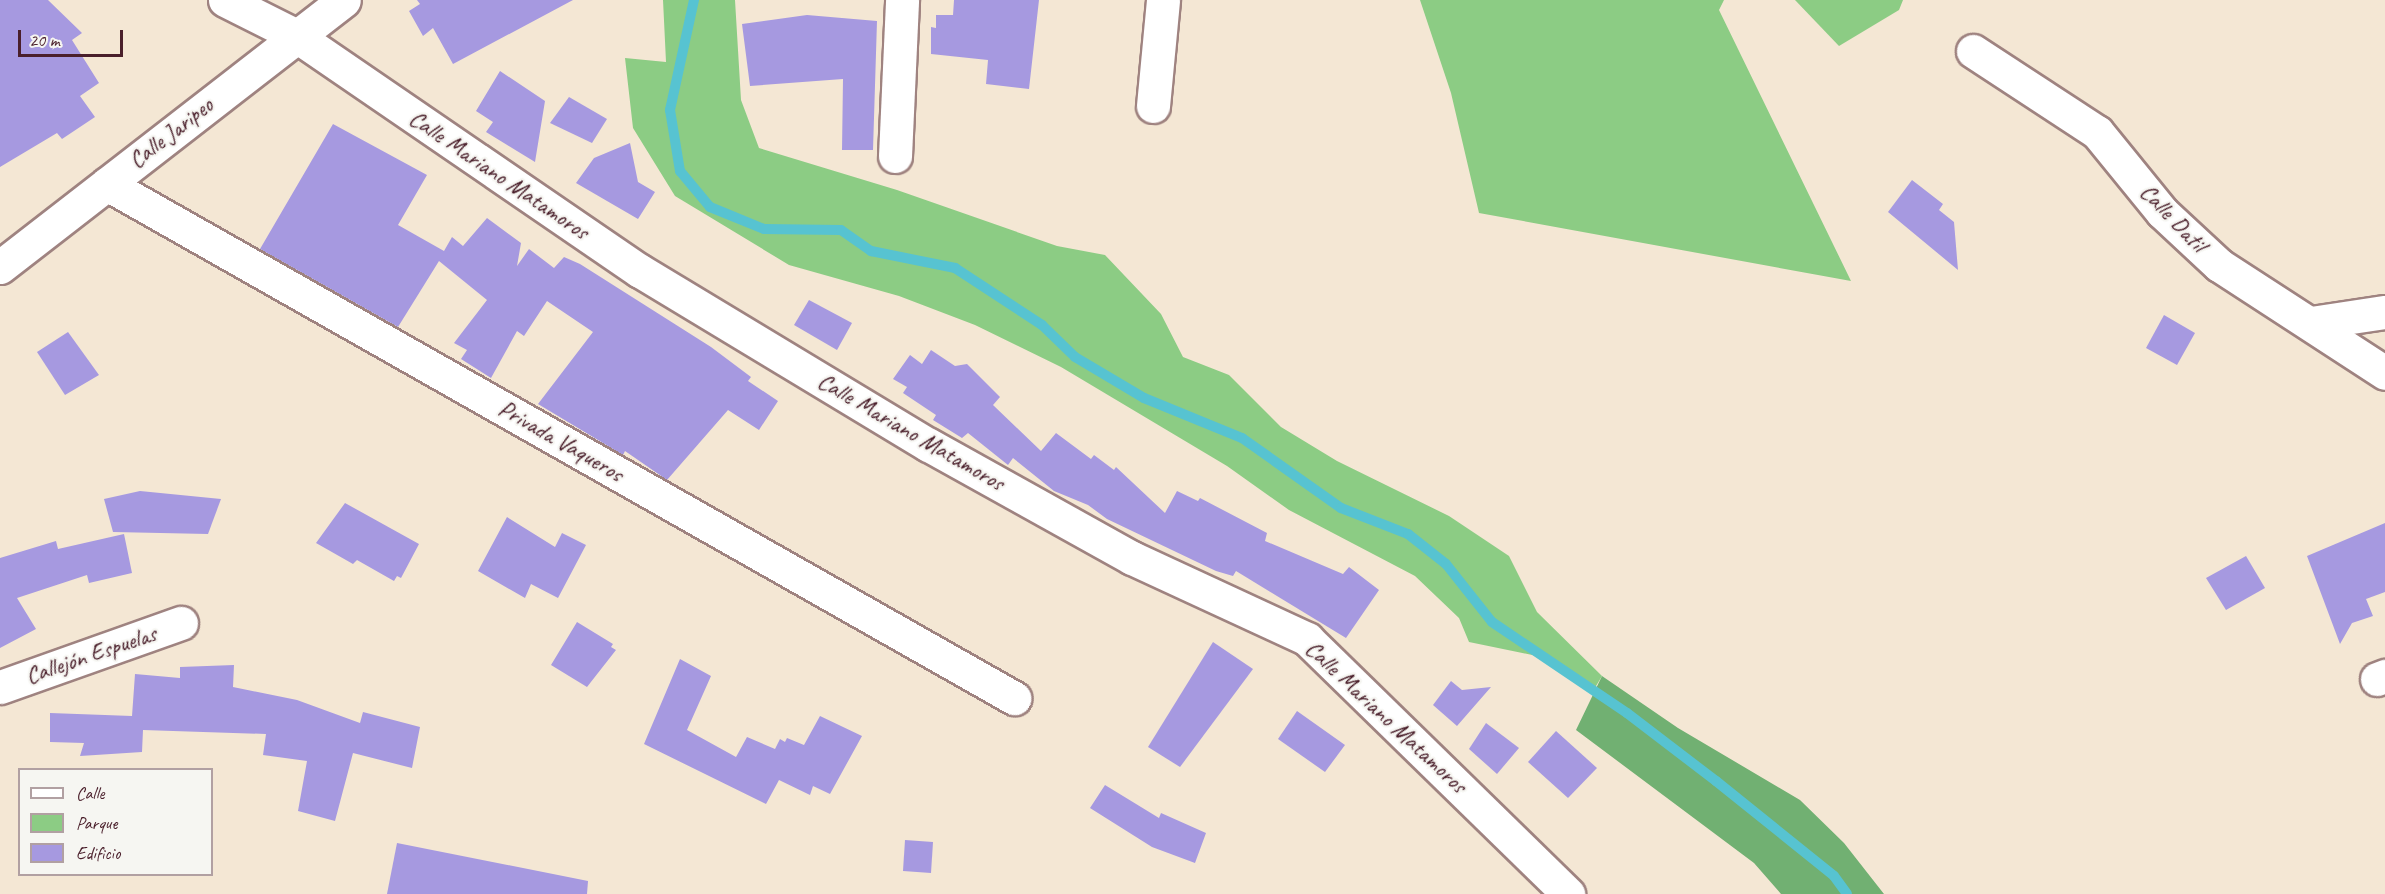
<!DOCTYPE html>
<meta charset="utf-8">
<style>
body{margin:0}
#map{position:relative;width:2385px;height:894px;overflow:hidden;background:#f4e7d4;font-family:Caveat,sans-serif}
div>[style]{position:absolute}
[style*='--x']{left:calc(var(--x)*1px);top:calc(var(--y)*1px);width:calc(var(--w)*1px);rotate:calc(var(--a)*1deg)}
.green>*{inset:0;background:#8ccc84}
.forest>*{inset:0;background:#71b072}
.stream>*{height:10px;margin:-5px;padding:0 5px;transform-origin:5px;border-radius:5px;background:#57c3d1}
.building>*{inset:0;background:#a699e0}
.roads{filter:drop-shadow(2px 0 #9f8380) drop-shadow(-2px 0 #9f8380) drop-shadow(0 2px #9f8380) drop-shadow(0 -2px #9f8380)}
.minor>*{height:33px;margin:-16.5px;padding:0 16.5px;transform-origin:16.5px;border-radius:16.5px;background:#fff}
.tertiary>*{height:33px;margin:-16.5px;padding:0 16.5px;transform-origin:16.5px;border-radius:16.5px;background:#fff}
span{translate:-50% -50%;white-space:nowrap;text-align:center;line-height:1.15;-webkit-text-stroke:4.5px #f6f6f2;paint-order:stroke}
.street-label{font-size:24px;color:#4a1f2b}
.legend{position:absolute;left:18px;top:768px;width:195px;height:108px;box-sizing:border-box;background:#f6f6f2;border:2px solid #b1a0a2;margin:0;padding:8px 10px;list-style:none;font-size:18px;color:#4a1f2b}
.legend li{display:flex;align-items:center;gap:12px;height:30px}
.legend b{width:30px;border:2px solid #b1a0a2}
.scale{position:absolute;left:18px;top:30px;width:105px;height:27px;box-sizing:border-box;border:3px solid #4a1f2b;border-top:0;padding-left:8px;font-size:18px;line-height:21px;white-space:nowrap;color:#4a1f2b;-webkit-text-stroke:4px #f6f6f2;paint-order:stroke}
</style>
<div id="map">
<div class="green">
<div style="clip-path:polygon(663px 0,735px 0,741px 100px,759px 148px,897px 190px,1057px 246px,1105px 255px,1161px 314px,1183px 357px,1229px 375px,1281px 427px,1337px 461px,1449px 516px,1509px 556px,1537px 612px,1602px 676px,1593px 691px,1537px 656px,1469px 642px,1459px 618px,1415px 576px,1289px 510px,1227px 466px,1061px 367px,975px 325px,899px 296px,789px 265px,675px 196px,633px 128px,625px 58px,666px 62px)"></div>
<div style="clip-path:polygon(1420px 0,1724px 0,1719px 10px,1851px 281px,1479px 213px,1451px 93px)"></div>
<div style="clip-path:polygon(1795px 0,1903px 0,1899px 10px,1839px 46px)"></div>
</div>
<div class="forest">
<div style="clip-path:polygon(1602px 676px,1678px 728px,1800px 800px,1844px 843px,1884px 894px,1781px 894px,1754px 863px,1576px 730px)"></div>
</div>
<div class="stream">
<div style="--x:694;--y:0;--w:113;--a:102.3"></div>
<div style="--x:670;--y:110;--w:62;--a:80.7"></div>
<div style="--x:680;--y:171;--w:47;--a:50.2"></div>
<div style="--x:710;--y:207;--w:58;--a:22.2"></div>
<div style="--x:764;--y:229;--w:77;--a:0.7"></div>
<div style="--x:841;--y:230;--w:37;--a:35"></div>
<div style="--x:871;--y:251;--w:86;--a:11.4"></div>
<div style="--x:955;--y:268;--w:104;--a:33.2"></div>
<div style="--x:1042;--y:325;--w:46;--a:44.1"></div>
<div style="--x:1075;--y:357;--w:80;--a:30.7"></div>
<div style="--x:1144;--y:398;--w:106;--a:22.2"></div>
<div style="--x:1242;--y:438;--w:121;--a:35.3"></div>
<div style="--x:1341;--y:508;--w:72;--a:21.2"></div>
<div style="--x:1408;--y:534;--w:48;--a:38.3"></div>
<div style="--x:1446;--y:564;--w:74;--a:51.6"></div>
<div style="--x:1492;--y:622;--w:163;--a:34"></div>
<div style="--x:1627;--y:713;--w:112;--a:37.4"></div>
<div style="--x:1716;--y:781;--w:151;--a:38.8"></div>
<div style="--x:1834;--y:876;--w:22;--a:54"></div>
</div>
<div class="building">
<div style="clip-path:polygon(0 0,48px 0,82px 33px,72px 40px,99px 83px,80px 96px,95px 117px,62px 139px,57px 133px,0 167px)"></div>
<div style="clip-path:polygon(417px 0,573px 0,453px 64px,433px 28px,423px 36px,409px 11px,420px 4px)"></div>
<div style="clip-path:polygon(954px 0,1039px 0,1029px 89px,986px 84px,988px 60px,931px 54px,931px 27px,936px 28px,936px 15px,953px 15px)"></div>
<div style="clip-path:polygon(807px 15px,877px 21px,873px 150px,842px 150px,843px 79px,750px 86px,742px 24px)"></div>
<div style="clip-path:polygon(500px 71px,545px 101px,535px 162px,486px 132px,493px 122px,476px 111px)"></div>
<div style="clip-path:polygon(569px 97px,607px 119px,592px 143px,550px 123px)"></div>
<div style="clip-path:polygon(333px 124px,427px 175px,398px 225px,444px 251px,452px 237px,463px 246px,487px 218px,521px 243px,517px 266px,529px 249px,554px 268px,564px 257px,580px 264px,711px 347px,751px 377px,748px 381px,778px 401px,759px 430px,728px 410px,667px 480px,625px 451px,623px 455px,538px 404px,593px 332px,547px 301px,524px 336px,517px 331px,491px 378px,461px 359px,467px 350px,454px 343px,487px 300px,439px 261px,398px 327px,260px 249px)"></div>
<div style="clip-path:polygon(630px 143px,638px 182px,655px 192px,638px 219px,576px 183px,594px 158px)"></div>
<div style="clip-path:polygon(1912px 180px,1943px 204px,1939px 210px,1954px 222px,1958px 270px,1888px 212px)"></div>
<div style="clip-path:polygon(809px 300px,852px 323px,837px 350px,794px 325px)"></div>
<div style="clip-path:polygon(2164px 315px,2195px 333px,2177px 365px,2146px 348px)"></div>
<div style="clip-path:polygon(68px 332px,99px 375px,65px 395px,37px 352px)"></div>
<div style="clip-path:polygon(931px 350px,955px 366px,967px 364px,1000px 397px,993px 405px,1041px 451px,1056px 433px,1091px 459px,1094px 455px,1114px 470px,1116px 467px,1165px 513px,1177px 491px,1198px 501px,1200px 498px,1267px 533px,1265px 541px,1343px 574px,1349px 567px,1379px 590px,1346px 638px,1236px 571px,1233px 576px,1216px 571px,1107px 519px,1088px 505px,1054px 491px,1013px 458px,1008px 465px,968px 433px,962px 438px,933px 420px,936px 415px,903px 393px,907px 387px,893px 379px,910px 355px,922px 364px)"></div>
<div style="clip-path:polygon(140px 491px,221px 499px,208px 534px,113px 532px,104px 499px)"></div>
<div style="clip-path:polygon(345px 503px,419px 544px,401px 578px,397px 576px,394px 581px,357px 560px,353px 564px,316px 543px)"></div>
<div style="clip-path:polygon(507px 517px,555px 547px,562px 533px,586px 545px,558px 598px,531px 584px,525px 598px,478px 571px)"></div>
<div style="clip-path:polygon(2385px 523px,2385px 592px,2366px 599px,2373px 616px,2352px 623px,2340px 644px,2307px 556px)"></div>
<div style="clip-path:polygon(124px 534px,132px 573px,89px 583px,87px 575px,17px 598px,36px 629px,0 648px,0 558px,56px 541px,58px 549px)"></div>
<div style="clip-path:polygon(2246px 556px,2265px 588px,2226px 610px,2206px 578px)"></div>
<div style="clip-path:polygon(577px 622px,613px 644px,611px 647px,616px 650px,587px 687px,551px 665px)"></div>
<div style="clip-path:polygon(1213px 642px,1253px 669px,1180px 767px,1148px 747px)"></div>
<div style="clip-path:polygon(680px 659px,711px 676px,687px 730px,736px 757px,747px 737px,775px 749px,780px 739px,785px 742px,787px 738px,804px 745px,820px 716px,862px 736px,830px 794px,813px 786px,810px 795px,779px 780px,766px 804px,644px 744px)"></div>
<div style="clip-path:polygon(234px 665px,233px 687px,297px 700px,360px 723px,363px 712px,420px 727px,412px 768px,353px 753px,335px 821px,298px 811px,307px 761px,263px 755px,266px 734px,143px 730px,142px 752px,80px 756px,84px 743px,50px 742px,50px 713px,132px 716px,135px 674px,180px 678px,180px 667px)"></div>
<div style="clip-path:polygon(1451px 681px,1462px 690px,1491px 687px,1457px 726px,1433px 705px)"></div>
<div style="clip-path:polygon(1297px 711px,1345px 745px,1325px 772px,1278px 739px)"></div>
<div style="clip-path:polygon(1486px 723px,1519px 748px,1497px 774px,1469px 749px)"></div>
<div style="clip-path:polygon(1556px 731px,1597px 768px,1568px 798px,1528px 762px)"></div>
<div style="clip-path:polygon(1105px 785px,1159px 818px,1161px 813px,1206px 833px,1195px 863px,1152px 847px,1090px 808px)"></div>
<div style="clip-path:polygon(905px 840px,933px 842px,931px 873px,903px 871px)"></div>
<div style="clip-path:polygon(397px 843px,588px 881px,587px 894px,387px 894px)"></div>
</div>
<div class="roads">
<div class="minor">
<div style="--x:1973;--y:51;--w:148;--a:33.2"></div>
<div style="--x:2097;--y:132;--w:103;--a:50.9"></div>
<div style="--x:2162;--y:212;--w:78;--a:42.9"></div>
<div style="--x:2219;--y:265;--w:198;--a:33"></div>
<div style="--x:1153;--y:106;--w:106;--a:-84.6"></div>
<div style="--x:895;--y:156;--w:156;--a:-87.4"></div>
<div style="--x:107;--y:184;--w:1043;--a:29.54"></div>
<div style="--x:0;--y:267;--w:435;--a:-37.8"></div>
<div style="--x:2311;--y:323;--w:75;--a:-8.5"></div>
<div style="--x:2377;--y:679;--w:9;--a:-21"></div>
<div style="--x:0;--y:687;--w:192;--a:-19.5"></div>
</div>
<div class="tertiary">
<div style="--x:225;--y:0;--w:78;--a:26.6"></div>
<div style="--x:295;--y:35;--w:418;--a:34.4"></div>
<div style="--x:640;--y:271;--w:337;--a:31.1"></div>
<div style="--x:929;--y:445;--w:232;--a:29.1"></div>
<div style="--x:1132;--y:558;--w:193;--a:24.8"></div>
<div style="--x:1307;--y:639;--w:365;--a:44.3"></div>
</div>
</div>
<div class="street-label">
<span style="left:171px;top:133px;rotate:-38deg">Calle Jaripeo</span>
<span style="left:499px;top:175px;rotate:34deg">Calle Mariano Matamoros</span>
<span style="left:2173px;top:218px;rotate:46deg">Calle Datil</span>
<span style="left:911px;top:432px;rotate:30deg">Calle Mariano Matamoros</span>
<span style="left:561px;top:441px;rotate:30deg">Privada Vaqueros</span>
<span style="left:91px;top:655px;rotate:-19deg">Callejón Espuelas</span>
<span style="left:1386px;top:717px;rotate:43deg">Calle Mariano Matamoros</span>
</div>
<ul class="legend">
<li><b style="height:8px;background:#fff"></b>Calle</li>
<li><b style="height:16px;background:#8ccc84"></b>Parque</li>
<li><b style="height:16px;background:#a699e0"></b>Edificio</li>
</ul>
<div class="scale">20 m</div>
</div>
